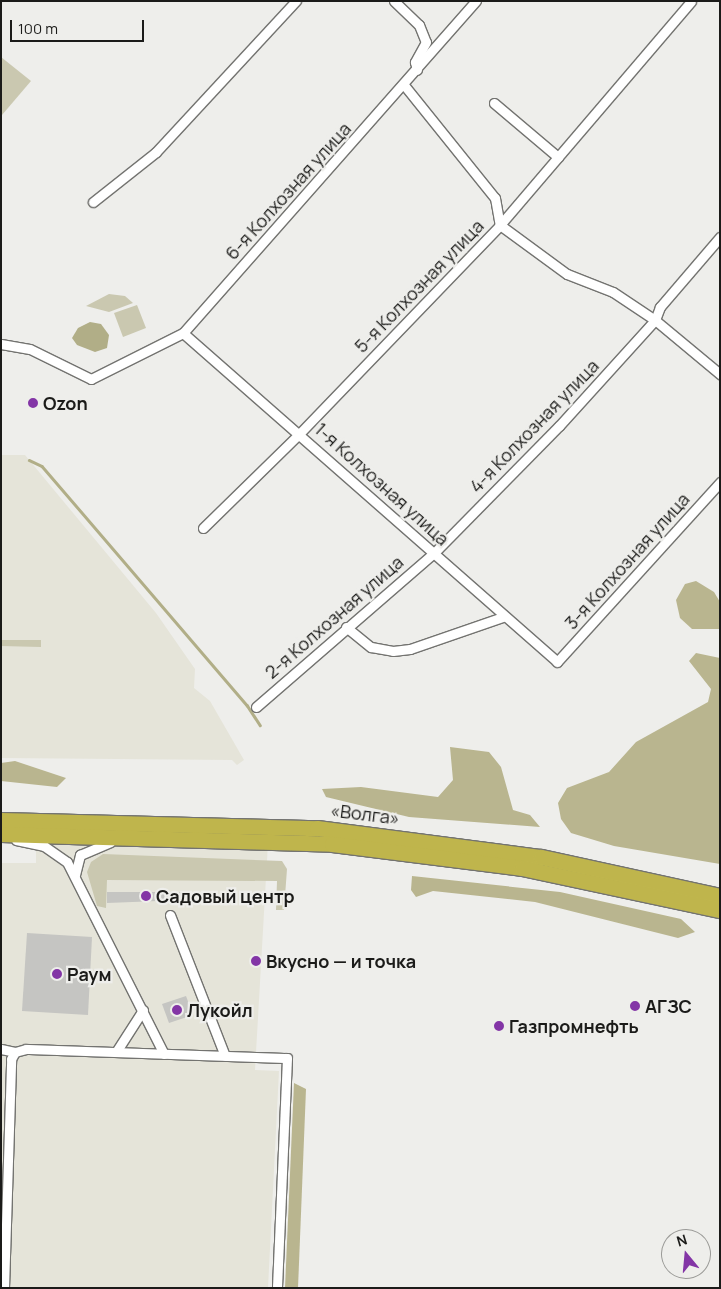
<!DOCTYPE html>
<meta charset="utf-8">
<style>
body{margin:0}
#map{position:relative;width:721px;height:1289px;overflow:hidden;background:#eeeeeb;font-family:Manrope,sans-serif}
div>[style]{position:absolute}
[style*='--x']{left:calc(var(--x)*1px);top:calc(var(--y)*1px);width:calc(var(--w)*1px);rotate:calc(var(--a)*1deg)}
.built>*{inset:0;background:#e5e4d9}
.green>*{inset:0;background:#cac8b0}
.forest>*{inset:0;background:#b9b58f}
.water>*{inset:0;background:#b1ae87}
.stream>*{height:2.5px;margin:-1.25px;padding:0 1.25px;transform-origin:1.25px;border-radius:1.25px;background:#b1ae87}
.building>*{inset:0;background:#c5c5c2}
.roads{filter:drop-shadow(1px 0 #737370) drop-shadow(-1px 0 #737370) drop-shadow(0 1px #737370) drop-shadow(0 -1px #737370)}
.street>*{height:9px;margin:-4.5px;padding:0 4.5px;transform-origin:4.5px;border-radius:4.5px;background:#fff}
.highway>*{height:15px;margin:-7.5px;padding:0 7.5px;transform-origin:7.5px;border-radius:7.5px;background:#bfb54c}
.dots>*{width:14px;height:14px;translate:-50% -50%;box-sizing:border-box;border:2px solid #eeeeeb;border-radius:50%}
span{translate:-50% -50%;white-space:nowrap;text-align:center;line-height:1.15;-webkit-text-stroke:4.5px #eeeeeb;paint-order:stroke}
.street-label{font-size:18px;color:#1b1b19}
.poi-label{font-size:18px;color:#1b1b19;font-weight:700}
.left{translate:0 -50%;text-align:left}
.frame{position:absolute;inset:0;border:2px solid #1b1b19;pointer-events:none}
.north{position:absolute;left:661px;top:1229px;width:50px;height:50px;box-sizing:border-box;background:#eeeeeb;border:1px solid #9a9a97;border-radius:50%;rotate:343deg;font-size:14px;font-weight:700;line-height:20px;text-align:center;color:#1b1b19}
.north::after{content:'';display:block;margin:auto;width:18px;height:22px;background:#8335a6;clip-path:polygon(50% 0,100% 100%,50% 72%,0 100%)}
.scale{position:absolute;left:10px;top:20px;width:134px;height:22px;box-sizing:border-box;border:2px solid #1b1b19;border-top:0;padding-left:6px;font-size:15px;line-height:18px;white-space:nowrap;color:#1b1b19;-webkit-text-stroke:4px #eeeeeb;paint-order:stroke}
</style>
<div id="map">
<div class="built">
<div style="clip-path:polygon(1px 455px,25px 455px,156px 613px,195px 669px,194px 688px,210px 701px,244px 760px,237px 765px,232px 760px,1px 758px)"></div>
<div style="clip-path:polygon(36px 838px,268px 843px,255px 1070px,279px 1071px,268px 1288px,1px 1288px,1px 863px,36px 863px)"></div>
</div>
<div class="green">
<div style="clip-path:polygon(1px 57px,31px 81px,2px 115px,1px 114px)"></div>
<div style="clip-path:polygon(109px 294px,125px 296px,133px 303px,109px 312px,86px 306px)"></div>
<div style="clip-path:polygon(137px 305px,146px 328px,123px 337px,114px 313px)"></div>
<div style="clip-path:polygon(1px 640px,41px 640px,41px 647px,1px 646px)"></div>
<div style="clip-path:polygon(103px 854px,282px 861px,287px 869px,284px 910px,276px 910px,277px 881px,107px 880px,106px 908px,97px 906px,87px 872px,91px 862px)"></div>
</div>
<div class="forest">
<div style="clip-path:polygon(696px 581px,714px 592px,720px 602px,720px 629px,692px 629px,680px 618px,676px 600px,685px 584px)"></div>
<div style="clip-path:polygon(696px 653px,720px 658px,720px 864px,614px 846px,571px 833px,561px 819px,558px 803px,567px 788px,609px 772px,636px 742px,708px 702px,711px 689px,689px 661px)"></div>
<div style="clip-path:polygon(450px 747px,489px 752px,501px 767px,513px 810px,530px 815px,540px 827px,409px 817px,326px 797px,322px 789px,361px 787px,438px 797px,453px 780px)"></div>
<div style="clip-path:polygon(15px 761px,66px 778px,57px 787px,1px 781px,1px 763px)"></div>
<div style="clip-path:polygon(412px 876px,560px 892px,681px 919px,695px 932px,678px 938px,535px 902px,433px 891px,416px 897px,411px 890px)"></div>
<div style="clip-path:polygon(294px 1083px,306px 1089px,298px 1288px,285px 1288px)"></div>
</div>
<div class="water">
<div style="clip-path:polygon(90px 322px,101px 324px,109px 335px,107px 348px,95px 352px,77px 345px,72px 338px,78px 328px)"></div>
</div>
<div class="stream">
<div style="--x:29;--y:460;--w:14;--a:25"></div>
<div style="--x:42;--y:466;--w:315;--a:49.4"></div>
<div style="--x:247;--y:705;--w:24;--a:57"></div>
</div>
<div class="building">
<div style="clip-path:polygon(107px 892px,184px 892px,184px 900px,107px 903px)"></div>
<div style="clip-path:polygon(27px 933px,92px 937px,88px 1015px,22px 1011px)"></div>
<div style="clip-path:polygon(186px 996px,193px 1015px,169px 1023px,162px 1004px)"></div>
</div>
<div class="roads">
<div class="street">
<div style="--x:394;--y:1;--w:35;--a:44"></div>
<div style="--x:419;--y:25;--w:18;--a:68"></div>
<div style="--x:426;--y:42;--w:23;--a:119"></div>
<div style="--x:415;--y:62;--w:8;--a:76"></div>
<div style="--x:404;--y:85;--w:145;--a:51.2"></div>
<div style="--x:495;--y:198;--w:27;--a:80"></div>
<div style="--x:500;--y:225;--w:83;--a:36.2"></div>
<div style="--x:567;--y:274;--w:49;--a:21.4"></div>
<div style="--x:613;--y:292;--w:50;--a:33.7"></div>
<div style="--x:655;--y:320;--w:85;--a:39.7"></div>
<div style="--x:494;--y:103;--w:84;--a:40.2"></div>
<div style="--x:93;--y:202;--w:80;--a:-38.4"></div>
<div style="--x:156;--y:152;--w:206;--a:-47.2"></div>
<div style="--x:183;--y:333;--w:498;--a:41.3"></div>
<div style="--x:557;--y:662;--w:243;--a:-47.8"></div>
<div style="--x:1;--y:344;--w:29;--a:10"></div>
<div style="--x:30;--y:349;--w:68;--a:26.2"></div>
<div style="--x:91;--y:379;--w:103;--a:-26.6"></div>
<div style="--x:183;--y:333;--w:443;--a:-48.6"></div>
<div style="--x:203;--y:528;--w:136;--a:-44.4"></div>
<div style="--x:300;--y:433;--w:289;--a:-46.1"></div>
<div style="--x:500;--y:225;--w:294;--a:-49.5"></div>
<div style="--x:346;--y:627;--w:32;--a:39"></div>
<div style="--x:371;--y:647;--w:22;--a:10"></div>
<div style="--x:393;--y:651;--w:17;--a:-7"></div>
<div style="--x:410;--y:649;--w:98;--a:-19"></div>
<div style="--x:256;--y:707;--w:235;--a:-40.9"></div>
<div style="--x:434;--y:553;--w:178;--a:-45.5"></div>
<div style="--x:559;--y:426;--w:143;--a:-47.8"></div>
<div style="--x:655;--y:320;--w:14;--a:-69"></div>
<div style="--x:660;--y:307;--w:92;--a:-49.4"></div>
<div style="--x:16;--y:840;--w:29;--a:12"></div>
<div style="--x:44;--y:846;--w:28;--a:35"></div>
<div style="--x:67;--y:862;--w:215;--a:63.2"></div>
<div style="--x:75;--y:875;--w:21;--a:-76"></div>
<div style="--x:80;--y:855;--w:33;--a:-23"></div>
<div style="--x:170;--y:915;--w:151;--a:68.7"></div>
<div style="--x:1;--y:1049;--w:14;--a:12"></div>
<div style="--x:116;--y:1052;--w:50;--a:-57.3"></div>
<div style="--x:4;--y:1288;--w:229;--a:-88.2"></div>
<div style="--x:11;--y:1059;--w:8;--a:-60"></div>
<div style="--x:15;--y:1052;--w:11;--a:-15"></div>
<div style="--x:26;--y:1049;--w:261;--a:2"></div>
<div style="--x:287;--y:1058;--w:230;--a:92.5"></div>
</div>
<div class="highway">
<div style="--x:1;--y:820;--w:316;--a:1.5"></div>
<div style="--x:317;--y:828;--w:226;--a:7.4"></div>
<div style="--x:541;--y:857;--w:183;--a:12.3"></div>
<div style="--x:1;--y:834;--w:331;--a:1.7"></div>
<div style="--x:332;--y:844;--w:192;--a:7.2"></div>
<div style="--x:522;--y:868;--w:202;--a:12"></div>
</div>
</div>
<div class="dots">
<div style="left:33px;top:403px;background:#8335a6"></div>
<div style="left:146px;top:896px;background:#8335a6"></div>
<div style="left:256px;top:961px;background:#8335a6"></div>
<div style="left:57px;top:974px;background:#8335a6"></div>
<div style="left:635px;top:1006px;background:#8335a6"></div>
<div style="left:177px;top:1010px;background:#8335a6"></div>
<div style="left:499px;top:1026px;background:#8335a6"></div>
</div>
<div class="street-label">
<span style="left:288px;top:191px;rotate:-48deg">6-я Колхозная улица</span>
<span style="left:419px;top:286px;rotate:-46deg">5-я Колхозная улица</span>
<span style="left:534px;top:426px;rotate:-46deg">4-я Колхозная улица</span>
<span style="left:382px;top:484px;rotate:42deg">1-я Колхозная улица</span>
<span style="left:627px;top:561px;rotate:-48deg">3-я Колхозная улица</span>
<span style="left:334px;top:617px;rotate:-41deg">2-я Колхозная улица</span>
<span style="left:365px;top:814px;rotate:7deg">«Волга»</span>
</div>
<div class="poi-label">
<span class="left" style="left:43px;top:403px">Ozon</span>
<span class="left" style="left:156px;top:896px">Садовый центр</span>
<span class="left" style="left:266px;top:961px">Вкусно — и точка</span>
<span class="left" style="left:67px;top:974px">Раум</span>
<span class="left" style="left:645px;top:1006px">АГЗС</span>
<span class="left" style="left:187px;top:1010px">Лукойл</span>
<span class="left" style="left:509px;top:1026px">Газпромнефть</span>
</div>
<div class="frame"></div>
<div class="north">N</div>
<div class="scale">100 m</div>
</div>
